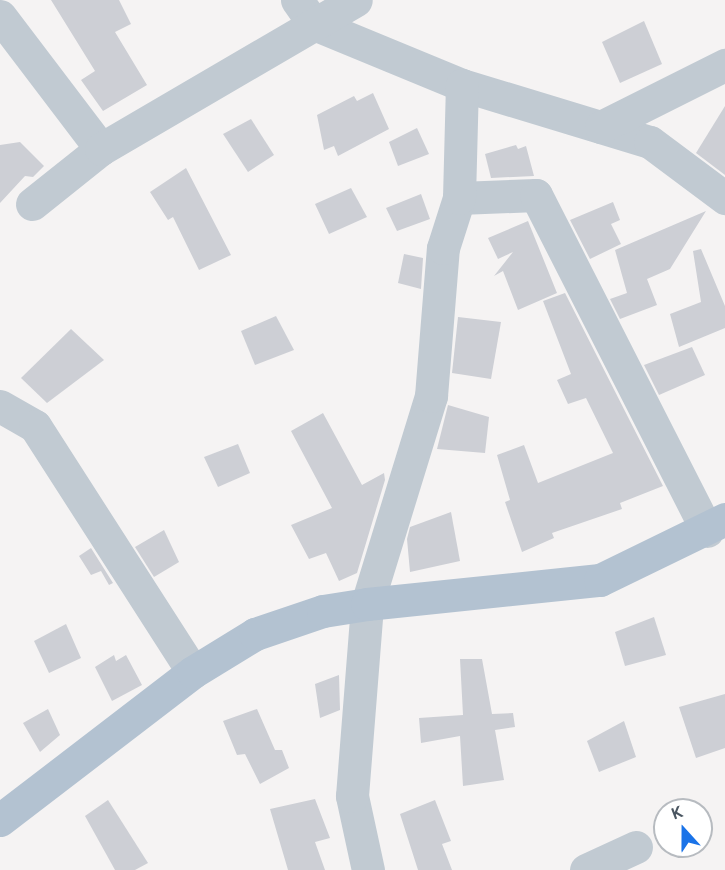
<!DOCTYPE html>
<style>
body{margin:0}
#map{position:relative;width:725px;height:870px;overflow:hidden;background:#f5f3f3;font-family:Figtree,sans-serif}
div>[style]{position:absolute}
[style*='--x']{left:calc(var(--x)*1px);top:calc(var(--y)*1px);width:calc(var(--w)*1px);rotate:calc(var(--a)*1deg)}
.building>*{inset:0;background:#cdcfd5}
.minor>*{height:33px;margin:-16.5px;padding:0 16.5px;transform-origin:16.5px;border-radius:16.5px;background:#c1cad2}
.major>*{height:33px;margin:-16.5px;padding:0 16.5px;transform-origin:16.5px;border-radius:16.5px;background:#b3c2d1}
span{translate:-50% -50%;white-space:nowrap;text-align:center;line-height:1.15;-webkit-text-stroke:4.5px #fff;paint-order:stroke}
.north{position:absolute;left:653px;top:798px;width:60px;height:60px;box-sizing:border-box;background:#fff;border:2px solid #b7bbc0;border-radius:50%;rotate:339deg;font-size:16px;font-weight:700;line-height:24px;text-align:center;color:#4a5661}
.north::after{content:'';display:block;margin:auto;width:21px;height:27px;background:#1a73e8;clip-path:polygon(50% 0,100% 100%,50% 72%,0 100%)}
</style>
<div id="map">
<div class="building">
<div style="clip-path:polygon(51px 0,119px 0,131px 24px,115px 32px,147px 85px,103px 111px,81px 80px,95px 71px)"></div>
<div style="clip-path:polygon(644px 21px,662px 64px,620px 83px,602px 42px)"></div>
<div style="clip-path:polygon(373px 93px,389px 129px,338px 156px,334px 146px,324px 150px,317px 115px,354px 96px,357px 101px)"></div>
<div style="clip-path:polygon(725px 106px,725px 175px,696px 153px)"></div>
<div style="clip-path:polygon(251px 119px,274px 155px,248px 172px,223px 134px)"></div>
<div style="clip-path:polygon(417px 128px,429px 154px,398px 166px,389px 142px)"></div>
<div style="clip-path:polygon(20px 142px,44px 166px,33px 177px,25px 176px,0 203px,0 145px)"></div>
<div style="clip-path:polygon(516px 145px,518px 149px,526px 146px,534px 176px,491px 178px,485px 154px)"></div>
<div style="clip-path:polygon(186px 168px,231px 255px,199px 270px,173px 217px,168px 220px,150px 192px)"></div>
<div style="clip-path:polygon(351px 188px,367px 217px,329px 234px,315px 204px)"></div>
<div style="clip-path:polygon(421px 194px,430px 219px,397px 231px,386px 208px)"></div>
<div style="clip-path:polygon(613px 202px,620px 220px,611px 224px,621px 244px,590px 259px,570px 220px)"></div>
<div style="clip-path:polygon(706px 211px,670px 269px,647px 279px,657px 305px,620px 319px,610px 299px,627px 293px,615px 250px)"></div>
<div style="clip-path:polygon(528px 221px,557px 293px,518px 310px,503px 271px,494px 276px,513px 252px,498px 259px,488px 238px)"></div>
<div style="clip-path:polygon(701px 249px,725px 306px,725px 328px,679px 347px,670px 314px,701px 302px,693px 251px)"></div>
<div style="clip-path:polygon(404px 254px,423px 258px,421px 289px,398px 283px)"></div>
<div style="clip-path:polygon(565px 293px,663px 486px,620px 503px,622px 509px,552px 533px,554px 538px,522px 552px,505px 502px,510px 500px,497px 455px,524px 445px,538px 483px,613px 453px,586px 398px,568px 404px,557px 380px,571px 374px,543px 301px)"></div>
<div style="clip-path:polygon(276px 316px,294px 350px,255px 365px,241px 331px)"></div>
<div style="clip-path:polygon(458px 317px,501px 322px,491px 379px,452px 373px)"></div>
<div style="clip-path:polygon(71px 329px,104px 360px,47px 403px,21px 378px)"></div>
<div style="clip-path:polygon(692px 347px,705px 375px,659px 395px,644px 365px)"></div>
<div style="clip-path:polygon(448px 405px,489px 417px,485px 453px,437px 449px)"></div>
<div style="clip-path:polygon(323px 413px,362px 485px,384px 473px,385px 480px,357px 573px,339px 581px,326px 553px,309px 559px,291px 525px,332px 508px,291px 431px)"></div>
<div style="clip-path:polygon(238px 444px,250px 473px,218px 487px,204px 457px)"></div>
<div style="clip-path:polygon(451px 512px,460px 561px,410px 572px,407px 539px,410px 527px)"></div>
<div style="clip-path:polygon(164px 530px,179px 562px,154px 577px,135px 547px)"></div>
<div style="clip-path:polygon(91px 548px,113px 583px,109px 585px,101px 571px,91px 575px,79px 556px)"></div>
<div style="clip-path:polygon(654px 617px,666px 655px,625px 666px,615px 632px)"></div>
<div style="clip-path:polygon(66px 624px,81px 658px,49px 673px,34px 641px)"></div>
<div style="clip-path:polygon(114px 655px,116px 661px,126px 655px,142px 685px,112px 701px,95px 667px)"></div>
<div style="clip-path:polygon(460px 659px,482px 659px,492px 714px,513px 713px,515px 727px,495px 730px,504px 780px,463px 786px,460px 736px,421px 743px,419px 718px,463px 715px)"></div>
<div style="clip-path:polygon(339px 675px,340px 710px,320px 718px,315px 684px)"></div>
<div style="clip-path:polygon(725px 694px,725px 748px,696px 758px,679px 707px)"></div>
<div style="clip-path:polygon(48px 709px,60px 735px,40px 752px,23px 723px)"></div>
<div style="clip-path:polygon(257px 709px,275px 750px,282px 750px,289px 768px,260px 784px,245px 754px,237px 755px,223px 721px)"></div>
<div style="clip-path:polygon(624px 721px,636px 757px,599px 772px,587px 741px)"></div>
<div style="clip-path:polygon(315px 799px,330px 838px,315px 842px,325px 870px,288px 870px,270px 809px)"></div>
<div style="clip-path:polygon(108px 800px,148px 863px,135px 870px,115px 870px,85px 816px)"></div>
<div style="clip-path:polygon(435px 800px,451px 841px,442px 844px,452px 870px,418px 870px,400px 814px)"></div>
</div>
<div class="minor">
<div style="--x:297;--y:0;--w:29;--a:55"></div>
<div style="--x:314;--y:24;--w:160;--a:22.4"></div>
<div style="--x:462;--y:85;--w:196;--a:16.9"></div>
<div style="--x:650;--y:142;--w:94;--a:36.7"></div>
<div style="--x:0;--y:16;--w:167;--a:52.8"></div>
<div style="--x:601;--y:127;--w:139;--a:-26.6"></div>
<div style="--x:459;--y:198;--w:77;--a:-2.2"></div>
<div style="--x:536;--y:195;--w:377;--a:63"></div>
<div style="--x:32;--y:204;--w:88;--a:-38.6"></div>
<div style="--x:101;--y:149;--w:295;--a:-30.3"></div>
<div style="--x:0;--y:406;--w:40;--a:29.7"></div>
<div style="--x:35;--y:426;--w:292;--a:57.3"></div>
<div style="--x:368;--y:870;--w:76;--a:-102.2"></div>
<div style="--x:352;--y:796;--w:193;--a:-85.5"></div>
<div style="--x:367;--y:604;--w:218;--a:-72.9"></div>
<div style="--x:431;--y:396;--w:148;--a:-85.4"></div>
<div style="--x:443;--y:248;--w:52;--a:-72.3"></div>
<div style="--x:459;--y:198;--w:113;--a:-88.5"></div>
<div style="--x:586;--y:870;--w:55;--a:-24.7"></div>
</div>
<div class="major">
<div style="--x:0;--y:820;--w:243;--a:-37.5"></div>
<div style="--x:193;--y:672;--w:73;--a:-31.5"></div>
<div style="--x:255;--y:634;--w:72;--a:-18.7"></div>
<div style="--x:323;--y:611;--w:45;--a:-9"></div>
<div style="--x:367;--y:604;--w:234;--a:-5.9"></div>
<div style="--x:600;--y:580;--w:139;--a:-26"></div>
</div>
<div class="north">K</div>
</div>
